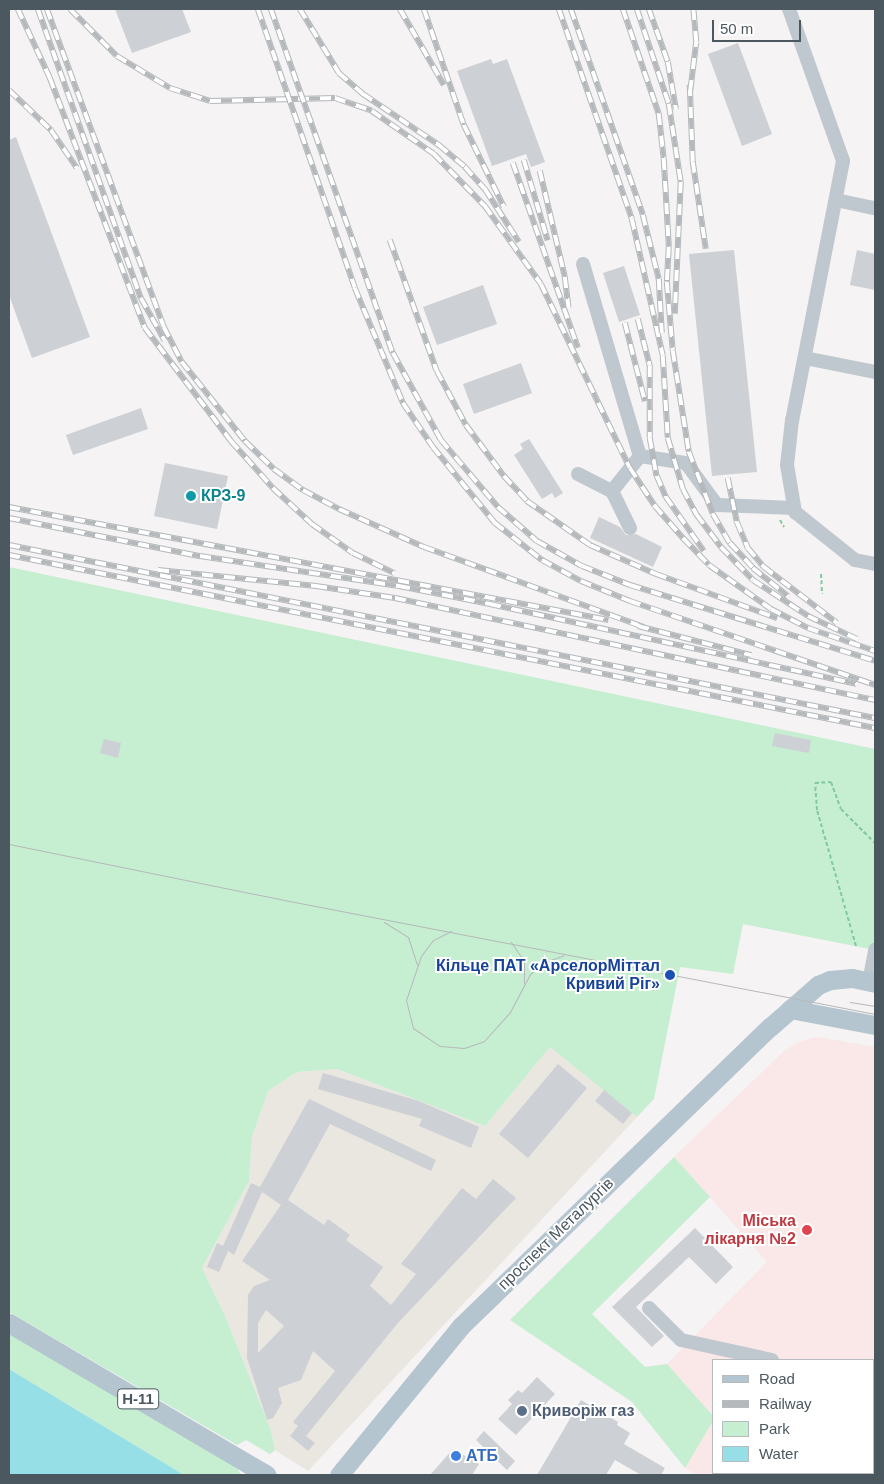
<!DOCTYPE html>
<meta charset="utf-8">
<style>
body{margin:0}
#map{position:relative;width:884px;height:1484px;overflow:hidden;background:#f5f3f3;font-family:Helvetica,sans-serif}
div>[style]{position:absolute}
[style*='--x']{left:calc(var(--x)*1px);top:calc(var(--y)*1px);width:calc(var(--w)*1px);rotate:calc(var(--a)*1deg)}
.commercial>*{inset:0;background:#eae7e1}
.medical>*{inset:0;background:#fae7e7}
.green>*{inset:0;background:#c6eed1}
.water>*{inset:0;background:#96dfe7}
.building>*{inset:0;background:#cdd0d4}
.path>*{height:2px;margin-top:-1px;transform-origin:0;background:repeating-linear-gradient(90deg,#80ca9d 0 4px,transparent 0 6.5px)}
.minor>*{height:14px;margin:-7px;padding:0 7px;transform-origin:7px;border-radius:7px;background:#bfc8ce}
.major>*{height:19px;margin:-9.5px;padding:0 9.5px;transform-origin:9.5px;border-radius:9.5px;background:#b5c5cf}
.tram>*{height:1px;margin:-0.5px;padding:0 0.5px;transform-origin:0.5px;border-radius:0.5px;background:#b5b9bc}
.rail>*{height:5.5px;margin-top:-2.75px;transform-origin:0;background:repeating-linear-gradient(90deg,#fff 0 11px,#b5b9bc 0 22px);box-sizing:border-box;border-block:1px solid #b5b9bc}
.dots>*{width:14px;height:14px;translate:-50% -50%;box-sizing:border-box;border:2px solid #fff;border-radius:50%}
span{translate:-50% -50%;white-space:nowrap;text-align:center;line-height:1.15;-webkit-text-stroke:4px #fff;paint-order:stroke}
.shield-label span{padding:1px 4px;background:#fff;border:1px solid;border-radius:4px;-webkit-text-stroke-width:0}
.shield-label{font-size:15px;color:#4b585f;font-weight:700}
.culture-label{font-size:16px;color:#0d838f;font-weight:700}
.left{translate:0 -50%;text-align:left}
.transit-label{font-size:16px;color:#164399;font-weight:700}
.right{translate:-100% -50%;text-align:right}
.health-label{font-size:16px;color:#be3a42;font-weight:700}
.street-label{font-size:16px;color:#4b585f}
.service-label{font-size:16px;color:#4e5e75;font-weight:700}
.shop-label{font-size:16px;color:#366cbe;font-weight:700}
.frame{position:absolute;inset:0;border:10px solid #4b585f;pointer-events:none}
.legend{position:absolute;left:712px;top:1359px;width:162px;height:115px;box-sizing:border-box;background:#fff;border:1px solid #b7bcbf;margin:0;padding:6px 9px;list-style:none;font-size:15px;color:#4b585f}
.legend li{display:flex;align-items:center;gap:10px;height:25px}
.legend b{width:25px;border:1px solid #b7bcbf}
.scale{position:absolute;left:712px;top:20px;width:89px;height:22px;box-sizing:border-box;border:2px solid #4b585f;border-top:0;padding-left:6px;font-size:15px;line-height:18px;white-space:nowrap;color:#4b585f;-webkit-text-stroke:4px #fff;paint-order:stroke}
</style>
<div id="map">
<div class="commercial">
<div style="clip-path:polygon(550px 1047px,637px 1117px,308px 1471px,275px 1450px,271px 1431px,226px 1318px,202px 1268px,249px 1181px,252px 1137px,268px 1091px,297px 1072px,337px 1069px,485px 1126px)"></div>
</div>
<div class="medical">
<div style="clip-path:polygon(817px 1037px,875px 1047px,875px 1475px,697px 1475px,685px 1468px,713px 1421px,713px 1473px,873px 1473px,873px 1360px,713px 1360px,713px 1416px,667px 1364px,767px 1262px,674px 1157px,783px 1052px,798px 1042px)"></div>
</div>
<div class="green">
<div style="clip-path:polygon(9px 567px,875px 749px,875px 945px,870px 949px,743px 924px,733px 974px,680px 967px,654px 1099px,637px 1117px,550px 1047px,485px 1126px,337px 1069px,297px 1072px,268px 1091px,252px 1137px,249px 1181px,202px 1268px,226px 1318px,271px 1431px,275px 1450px,270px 1454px,246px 1440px,237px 1445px,9px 1312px)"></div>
<div style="clip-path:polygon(674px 1157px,710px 1197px,592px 1314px,645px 1367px,667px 1364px,713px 1416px,713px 1421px,685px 1468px,632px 1402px,510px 1320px)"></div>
<div style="clip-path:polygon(9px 1332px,234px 1463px,241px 1475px,184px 1475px,9px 1369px)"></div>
</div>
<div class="water">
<div style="clip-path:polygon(9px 1369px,184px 1475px,9px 1475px)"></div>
</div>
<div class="building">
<div style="clip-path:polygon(115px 9px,182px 9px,191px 32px,132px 53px)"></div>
<div style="clip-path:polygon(738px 43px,772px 134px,742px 146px,708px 54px)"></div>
<div style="clip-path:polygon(491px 59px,493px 64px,507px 59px,545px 162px,531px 167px,526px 154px,492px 166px,457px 71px)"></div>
<div style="clip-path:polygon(16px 137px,90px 337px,32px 358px,9px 295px,9px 140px)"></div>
<div style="clip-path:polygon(734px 250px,757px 472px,712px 476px,689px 254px)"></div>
<div style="clip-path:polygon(857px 250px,875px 254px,875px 290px,850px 285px)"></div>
<div style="clip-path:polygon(624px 266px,640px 315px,619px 322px,603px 273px)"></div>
<div style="clip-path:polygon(483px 285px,497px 324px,437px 345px,423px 307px)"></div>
<div style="clip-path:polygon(521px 363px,532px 393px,474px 414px,463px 384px)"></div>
<div style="clip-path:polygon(141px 408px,148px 429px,73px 455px,66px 435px)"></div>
<div style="clip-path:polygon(529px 439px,563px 493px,555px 498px,552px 493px,542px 499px,514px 455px,523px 449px,520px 444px)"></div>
<div style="clip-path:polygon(165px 463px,228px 476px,217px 529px,154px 516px)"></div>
<div style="clip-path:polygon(599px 517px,620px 527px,626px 535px,636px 534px,662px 547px,653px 567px,590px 538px)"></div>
<div style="clip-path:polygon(775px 733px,811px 740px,809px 753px,772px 746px)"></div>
<div style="clip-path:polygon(104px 739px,121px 743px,118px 758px,100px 753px)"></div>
<div style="clip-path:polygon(558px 1064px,587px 1088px,528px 1158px,499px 1134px)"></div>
<div style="clip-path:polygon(323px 1073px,419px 1101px,479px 1127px,471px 1148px,419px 1126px,422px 1119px,318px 1089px)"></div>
<div style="clip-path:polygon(604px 1090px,632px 1113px,623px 1124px,595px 1101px)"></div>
<div style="clip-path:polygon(evenodd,309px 1099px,436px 1160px,431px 1171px,330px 1124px,288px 1200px,324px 1225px,328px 1219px,350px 1235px,346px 1240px,383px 1267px,370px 1286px,391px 1305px,416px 1274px,401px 1264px,462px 1188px,476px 1199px,493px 1179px,516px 1198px,397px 1324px,306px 1436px,315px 1443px,308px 1451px,290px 1436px,298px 1426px,293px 1422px,335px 1371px,313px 1351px,301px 1380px,278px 1388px,282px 1403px,273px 1418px,267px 1420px,247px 1358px,248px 1295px,254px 1286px,270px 1280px,242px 1261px,281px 1205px,262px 1192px,234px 1255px,228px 1251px,219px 1272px,207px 1267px,217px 1243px,223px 1246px,251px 1183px,260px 1187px,309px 1099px,266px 1310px,284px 1326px,258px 1353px,258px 1323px,266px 1310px)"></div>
<div style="clip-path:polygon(695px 1228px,733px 1267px,716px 1284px,689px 1257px,636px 1307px,664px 1336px,652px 1347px,612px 1307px)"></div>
<div style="clip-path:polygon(537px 1377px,555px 1394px,516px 1435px,498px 1419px,512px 1404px,508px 1400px,518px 1390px,522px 1393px)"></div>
<div style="clip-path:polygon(581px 1400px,618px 1422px,617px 1425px,630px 1433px,624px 1444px,665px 1468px,661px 1475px,641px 1475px,615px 1460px,606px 1475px,537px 1475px)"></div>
<div style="clip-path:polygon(484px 1431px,515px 1461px,507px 1470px,476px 1440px)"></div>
<div style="clip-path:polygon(453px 1449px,479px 1464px,472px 1475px,430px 1475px)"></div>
</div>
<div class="path">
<div style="--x:780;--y:520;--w:8;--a:60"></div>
<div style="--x:821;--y:574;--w:20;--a:87"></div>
<div style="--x:856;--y:946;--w:141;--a:-106"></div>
<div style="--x:817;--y:810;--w:27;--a:-94"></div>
<div style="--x:815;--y:783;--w:16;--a:-4"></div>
<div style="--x:831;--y:782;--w:29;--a:70"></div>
<div style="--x:841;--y:809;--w:48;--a:45"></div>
</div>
<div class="minor">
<div style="--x:789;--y:9;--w:161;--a:70.4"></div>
<div style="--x:843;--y:161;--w:264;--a:101.1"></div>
<div style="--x:792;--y:420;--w:45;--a:96.3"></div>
<div style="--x:787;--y:465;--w:48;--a:80.3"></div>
<div style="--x:795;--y:512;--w:77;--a:38.7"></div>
<div style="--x:855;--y:560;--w:20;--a:11"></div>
<div style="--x:836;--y:200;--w:40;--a:12"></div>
<div style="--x:583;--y:264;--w:200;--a:73.5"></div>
<div style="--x:640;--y:456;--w:47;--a:8.7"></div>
<div style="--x:686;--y:463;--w:52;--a:53.6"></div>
<div style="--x:717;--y:505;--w:77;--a:2.2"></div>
<div style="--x:805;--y:358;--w:71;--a:11.3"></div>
<div style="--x:578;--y:474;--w:38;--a:27"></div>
<div style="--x:630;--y:528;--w:41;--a:-115.9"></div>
<div style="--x:612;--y:491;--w:45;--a:-51.3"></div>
<div style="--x:869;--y:982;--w:33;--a:-79"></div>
<div style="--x:649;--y:1308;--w:45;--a:45"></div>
<div style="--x:681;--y:1340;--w:93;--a:12.4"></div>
<div style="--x:873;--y:1383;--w:2;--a:0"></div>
</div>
<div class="major">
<div style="--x:790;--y:1009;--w:86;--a:10.7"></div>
<div style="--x:9;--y:1323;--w:299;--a:30.5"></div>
<div style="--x:339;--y:1475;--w:193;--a:-50.7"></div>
<div style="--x:461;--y:1326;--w:430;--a:-44.1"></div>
<div style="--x:770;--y:1027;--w:64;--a:-41.2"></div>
<div style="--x:818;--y:985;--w:13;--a:-23"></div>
<div style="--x:830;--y:980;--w:22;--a:-5"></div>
<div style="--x:852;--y:978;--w:24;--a:12"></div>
</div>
<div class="tram">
<div style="--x:9;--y:844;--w:276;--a:11.5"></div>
<div style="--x:279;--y:899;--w:607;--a:10.92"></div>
<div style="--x:384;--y:922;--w:28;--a:32"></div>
<div style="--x:408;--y:937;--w:29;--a:72"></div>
<div style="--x:451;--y:931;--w:20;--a:153"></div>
<div style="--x:433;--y:940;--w:20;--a:127"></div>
<div style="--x:421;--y:956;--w:46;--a:108.8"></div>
<div style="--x:406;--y:1000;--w:29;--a:76"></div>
<div style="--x:413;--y:1028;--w:32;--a:34"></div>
<div style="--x:440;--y:1046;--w:24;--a:5"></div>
<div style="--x:464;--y:1048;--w:21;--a:-19"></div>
<div style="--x:484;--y:1041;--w:39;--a:-48"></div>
<div style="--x:510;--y:1012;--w:43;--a:-62.2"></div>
<div style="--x:530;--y:974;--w:19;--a:-39"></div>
<div style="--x:545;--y:962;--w:20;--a:-20"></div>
<div style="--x:511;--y:942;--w:23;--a:56"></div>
<div style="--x:524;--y:961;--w:22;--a:90"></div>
<div style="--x:850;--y:1002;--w:25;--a:9"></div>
</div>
<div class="rail">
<div style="--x:18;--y:9;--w:76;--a:65.1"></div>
<div style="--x:50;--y:78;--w:267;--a:69.2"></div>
<div style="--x:145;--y:328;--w:142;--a:52.7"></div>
<div style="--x:231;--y:441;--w:63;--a:48.2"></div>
<div style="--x:273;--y:488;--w:53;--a:42.7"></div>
<div style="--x:312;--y:524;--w:50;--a:35.3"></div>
<div style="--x:353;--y:553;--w:46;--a:26"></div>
<div style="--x:38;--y:9;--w:307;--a:70.4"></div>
<div style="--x:141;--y:298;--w:49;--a:60.8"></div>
<div style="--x:47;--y:9;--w:339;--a:69.8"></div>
<div style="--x:164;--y:327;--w:39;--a:63"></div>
<div style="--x:182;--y:362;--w:101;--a:51.4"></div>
<div style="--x:245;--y:441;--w:40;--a:44"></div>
<div style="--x:274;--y:469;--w:36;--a:36"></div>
<div style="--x:303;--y:490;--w:41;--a:27.8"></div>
<div style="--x:339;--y:509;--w:93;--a:24.1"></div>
<div style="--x:424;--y:547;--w:234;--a:20"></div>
<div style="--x:70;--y:9;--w:66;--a:45"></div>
<div style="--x:117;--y:56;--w:62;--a:31.1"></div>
<div style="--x:170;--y:88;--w:42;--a:18"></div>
<div style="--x:210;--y:101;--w:125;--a:-1.4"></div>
<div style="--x:335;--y:98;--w:39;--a:19"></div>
<div style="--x:372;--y:111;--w:75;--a:34.7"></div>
<div style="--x:434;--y:154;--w:73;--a:45.6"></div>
<div style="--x:485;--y:206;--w:96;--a:54.3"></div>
<div style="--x:541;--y:284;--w:204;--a:64.2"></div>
<div style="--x:630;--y:468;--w:45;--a:56.7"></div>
<div style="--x:655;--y:506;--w:43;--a:48.8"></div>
<div style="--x:683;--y:538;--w:37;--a:46"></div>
<div style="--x:709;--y:565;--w:76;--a:35.4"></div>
<div style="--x:771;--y:609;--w:42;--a:27.2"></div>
<div style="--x:808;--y:628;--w:71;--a:18.9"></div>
<div style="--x:258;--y:9;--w:295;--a:70.8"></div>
<div style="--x:355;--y:288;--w:125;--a:67.3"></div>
<div style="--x:403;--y:403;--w:53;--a:55.7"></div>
<div style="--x:433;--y:447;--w:98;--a:50.8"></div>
<div style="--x:495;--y:523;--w:60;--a:38.2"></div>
<div style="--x:542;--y:560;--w:44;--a:28.3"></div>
<div style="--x:581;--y:581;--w:53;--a:22.2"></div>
<div style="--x:630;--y:601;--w:259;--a:18.9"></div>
<div style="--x:271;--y:9;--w:365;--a:70.5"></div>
<div style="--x:393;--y:353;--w:99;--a:61.1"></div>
<div style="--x:441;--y:440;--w:88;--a:49.6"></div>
<div style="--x:498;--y:507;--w:52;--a:41.1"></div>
<div style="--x:537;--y:541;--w:51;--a:29.1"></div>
<div style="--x:582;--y:566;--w:52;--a:21.6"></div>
<div style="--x:630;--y:585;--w:257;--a:17.2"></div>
<div style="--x:300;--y:9;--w:75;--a:58.6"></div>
<div style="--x:339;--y:73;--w:32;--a:41"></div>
<div style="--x:363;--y:94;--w:92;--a:33.9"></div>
<div style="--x:439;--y:145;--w:34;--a:40"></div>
<div style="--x:465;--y:167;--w:30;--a:48"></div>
<div style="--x:485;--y:189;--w:63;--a:57.3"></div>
<div style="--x:400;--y:9;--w:88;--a:59.9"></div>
<div style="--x:424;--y:9;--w:123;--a:71"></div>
<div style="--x:464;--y:125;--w:91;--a:64"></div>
<div style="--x:559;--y:9;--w:222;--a:70.8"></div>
<div style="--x:632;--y:219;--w:140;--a:77.2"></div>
<div style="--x:663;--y:356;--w:82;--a:86.5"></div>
<div style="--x:668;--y:438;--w:53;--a:73.6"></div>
<div style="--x:683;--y:489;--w:30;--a:62"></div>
<div style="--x:697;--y:515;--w:40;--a:53"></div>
<div style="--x:721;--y:547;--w:46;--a:45.9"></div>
<div style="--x:753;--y:580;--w:66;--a:33.2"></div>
<div style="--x:808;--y:616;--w:54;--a:25.1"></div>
<div style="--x:571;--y:9;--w:218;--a:70.7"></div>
<div style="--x:643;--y:215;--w:66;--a:76"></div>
<div style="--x:659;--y:279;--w:54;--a:86.8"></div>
<div style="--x:623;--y:9;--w:111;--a:71.1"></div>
<div style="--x:659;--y:114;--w:45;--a:83.7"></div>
<div style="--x:664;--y:159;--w:88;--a:86.7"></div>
<div style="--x:669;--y:247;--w:35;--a:93"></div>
<div style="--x:667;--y:282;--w:69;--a:85"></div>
<div style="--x:673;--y:351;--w:102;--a:81"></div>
<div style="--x:689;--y:452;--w:66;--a:68.8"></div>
<div style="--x:713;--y:514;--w:34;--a:60"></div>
<div style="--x:730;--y:543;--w:34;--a:47"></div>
<div style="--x:753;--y:568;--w:45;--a:38.7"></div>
<div style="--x:637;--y:9;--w:100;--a:71.4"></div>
<div style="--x:669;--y:104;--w:79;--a:81.3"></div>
<div style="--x:681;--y:182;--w:132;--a:92.6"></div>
<div style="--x:649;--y:9;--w:56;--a:70.3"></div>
<div style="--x:668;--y:62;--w:48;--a:80.3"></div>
<div style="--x:690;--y:85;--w:77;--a:87.8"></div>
<div style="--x:693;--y:162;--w:88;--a:81.5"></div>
<div style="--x:9;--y:90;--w:58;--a:43.6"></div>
<div style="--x:51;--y:130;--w:46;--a:55.6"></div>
<div style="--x:690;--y:91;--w:49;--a:-83"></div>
<div style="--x:696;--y:42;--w:33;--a:-95"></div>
<div style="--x:524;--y:160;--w:84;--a:73.5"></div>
<div style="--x:513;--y:163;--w:196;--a:70.6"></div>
<div style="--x:540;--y:171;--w:109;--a:76.7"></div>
<div style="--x:565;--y:277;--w:31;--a:83"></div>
<div style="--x:390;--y:240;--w:139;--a:70.3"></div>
<div style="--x:437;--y:371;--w:61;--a:61.8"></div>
<div style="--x:466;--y:425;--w:64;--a:53.3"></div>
<div style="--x:504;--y:476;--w:34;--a:47"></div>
<div style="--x:527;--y:501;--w:77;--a:34.9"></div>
<div style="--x:590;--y:545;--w:72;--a:23.7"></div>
<div style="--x:656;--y:574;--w:129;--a:20"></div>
<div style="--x:638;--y:319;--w:49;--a:75.7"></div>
<div style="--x:650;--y:366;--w:72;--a:90"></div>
<div style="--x:650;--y:438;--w:39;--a:80"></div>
<div style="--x:657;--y:476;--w:23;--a:67"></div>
<div style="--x:666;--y:497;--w:66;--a:54.9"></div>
<div style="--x:625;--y:323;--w:81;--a:75.6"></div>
<div style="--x:728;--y:478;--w:45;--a:78.4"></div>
<div style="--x:737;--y:522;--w:28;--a:67"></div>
<div style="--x:748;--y:548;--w:25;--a:50"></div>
<div style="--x:764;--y:567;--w:92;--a:37.5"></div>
<div style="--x:9;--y:507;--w:610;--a:10.68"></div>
<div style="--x:9;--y:518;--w:195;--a:11.3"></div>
<div style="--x:200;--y:556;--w:201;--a:8.6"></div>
<div style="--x:399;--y:586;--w:93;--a:11.2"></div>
<div style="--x:490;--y:604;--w:375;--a:12.3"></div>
<div style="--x:9;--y:545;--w:883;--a:11.3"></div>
<div style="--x:9;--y:555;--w:883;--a:11.3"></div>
<div style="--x:158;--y:570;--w:159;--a:5.8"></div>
<div style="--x:316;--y:586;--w:80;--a:8.6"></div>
<div style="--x:395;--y:598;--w:491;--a:12"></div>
<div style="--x:638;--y:626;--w:117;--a:14.4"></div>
</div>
<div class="dots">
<div style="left:191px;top:496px;background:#0f9aa8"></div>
<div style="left:670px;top:975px;background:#1a4fb4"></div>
<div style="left:807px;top:1230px;background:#e0444e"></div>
<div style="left:522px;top:1411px;background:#5c6f8a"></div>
<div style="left:456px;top:1456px;background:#3f7fe0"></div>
</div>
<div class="shield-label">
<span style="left:138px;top:1399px">Н-11</span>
</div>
<div class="culture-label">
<span class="left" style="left:201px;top:496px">КРЗ-9</span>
</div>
<div class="transit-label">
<span class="right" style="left:660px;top:975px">Кільце ПАТ «АрселорМіттал<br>Кривий Ріг»</span>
</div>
<div class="health-label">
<span class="right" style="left:796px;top:1230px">Міська<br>лікарня №2</span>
</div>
<div class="street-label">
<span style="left:556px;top:1234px;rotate:-44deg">проспект Металургів</span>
</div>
<div class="service-label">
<span class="left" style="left:532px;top:1411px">Криворіж газ</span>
</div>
<div class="shop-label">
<span class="left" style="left:466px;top:1456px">АТБ</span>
</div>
<div class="frame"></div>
<ul class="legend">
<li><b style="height:6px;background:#b5c5cf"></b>Road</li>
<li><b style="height:6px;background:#b5b9bc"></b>Railway</li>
<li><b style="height:14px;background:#c6eed1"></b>Park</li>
<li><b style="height:14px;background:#96dfe7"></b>Water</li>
</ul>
<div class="scale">50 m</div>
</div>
